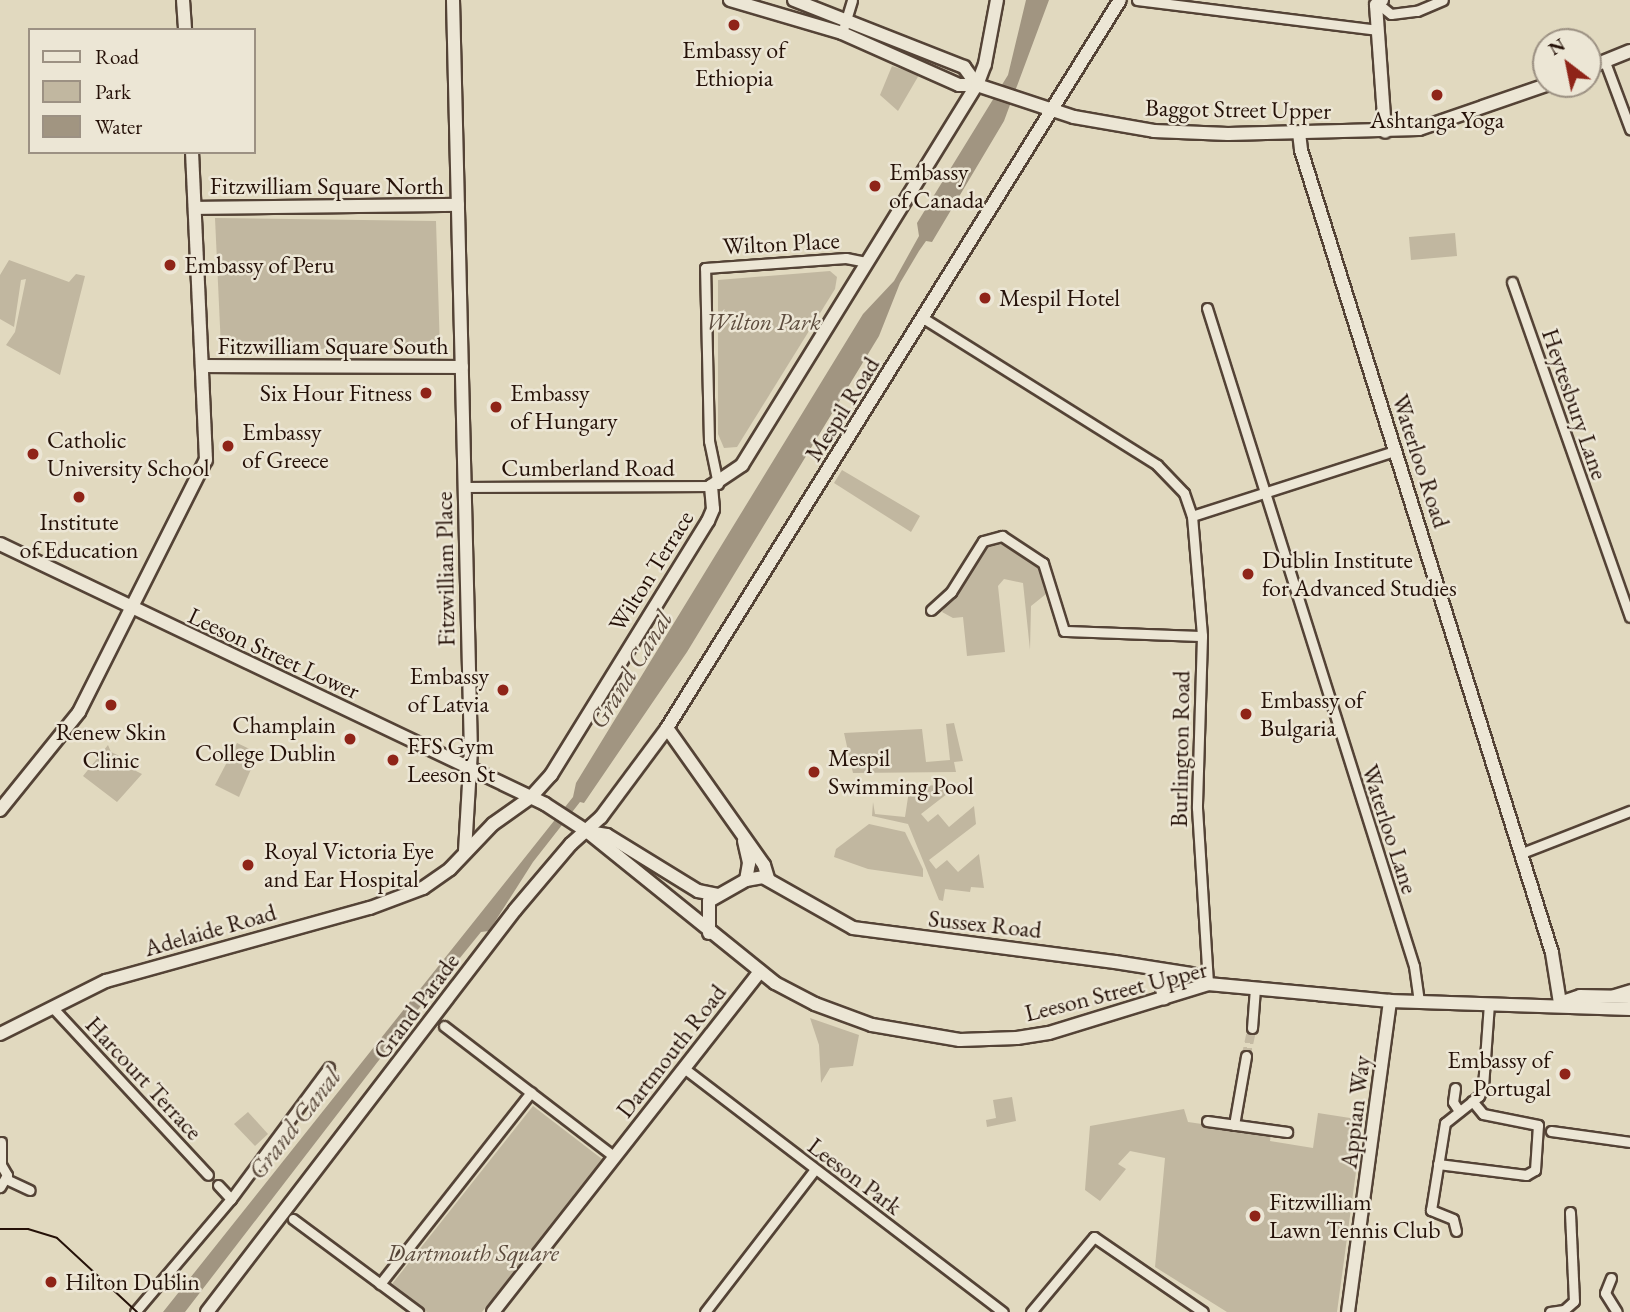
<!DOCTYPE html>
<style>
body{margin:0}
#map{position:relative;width:1630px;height:1312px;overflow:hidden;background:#e1d9bf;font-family:"EB Garamond",serif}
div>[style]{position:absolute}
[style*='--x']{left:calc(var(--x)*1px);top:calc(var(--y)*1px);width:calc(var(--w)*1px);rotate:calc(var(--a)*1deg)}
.green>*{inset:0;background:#c1b7a0}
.water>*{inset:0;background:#a19581}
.street-tunnel>*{height:9px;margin-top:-4.5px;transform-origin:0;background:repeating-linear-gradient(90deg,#c5bba4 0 9px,transparent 0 13.5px)}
.roads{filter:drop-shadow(2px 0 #544336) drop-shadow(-2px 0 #544336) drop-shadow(0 2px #544336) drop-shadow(0 -2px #544336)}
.street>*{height:9px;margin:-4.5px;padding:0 4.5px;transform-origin:4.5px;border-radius:4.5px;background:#ece6d5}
.secondary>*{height:12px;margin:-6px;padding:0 6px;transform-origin:6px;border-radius:6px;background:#ece6d5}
.tram>*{height:2px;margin:-1px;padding:0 1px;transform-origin:1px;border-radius:1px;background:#251108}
.dots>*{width:19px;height:19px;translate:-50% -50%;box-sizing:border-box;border:4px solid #ece6d5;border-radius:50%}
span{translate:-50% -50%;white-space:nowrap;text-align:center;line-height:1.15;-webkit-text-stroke:5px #ece6d5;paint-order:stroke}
.poi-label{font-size:24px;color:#251108}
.left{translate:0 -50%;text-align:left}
.right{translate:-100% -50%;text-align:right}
.street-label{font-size:24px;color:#251108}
.park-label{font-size:24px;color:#5c4b3d;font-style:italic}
.water-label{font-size:26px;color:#5d4c3e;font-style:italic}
.legend{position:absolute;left:28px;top:28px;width:228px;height:126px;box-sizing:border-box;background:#ece6d5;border:2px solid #9c9183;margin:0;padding:9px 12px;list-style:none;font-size:21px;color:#251108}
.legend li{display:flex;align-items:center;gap:14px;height:35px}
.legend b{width:35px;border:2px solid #9c9183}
.north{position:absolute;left:1532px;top:28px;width:70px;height:70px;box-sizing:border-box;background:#ece6d5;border:2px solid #9c9183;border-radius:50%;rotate:328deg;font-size:19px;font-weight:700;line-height:28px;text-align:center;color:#251108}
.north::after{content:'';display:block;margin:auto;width:24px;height:32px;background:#8f2418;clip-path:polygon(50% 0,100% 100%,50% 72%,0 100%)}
</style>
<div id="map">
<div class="green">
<div style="clip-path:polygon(892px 66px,919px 75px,898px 111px,880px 95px)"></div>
<div style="clip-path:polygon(215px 218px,436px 221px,440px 350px,221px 348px)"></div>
<div style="clip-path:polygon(1455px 233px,1457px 256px,1411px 260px,1409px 237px)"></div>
<div style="clip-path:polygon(9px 260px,69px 282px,76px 274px,85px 276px,60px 375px,6px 345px,15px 332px,26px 279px,21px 280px,14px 327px,0 319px,0 275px)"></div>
<div style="clip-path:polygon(830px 271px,837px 277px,835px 289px,737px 447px,724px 448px,718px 434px,718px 280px)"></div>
<div style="clip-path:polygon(842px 470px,920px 516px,911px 532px,834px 483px)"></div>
<div style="clip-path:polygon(999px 540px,1036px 562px,1046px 594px,1031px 606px,1030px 650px,1023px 583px,1004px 579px,998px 586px,1005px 652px,967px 656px,963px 617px,953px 618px,942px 612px,986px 544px)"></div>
<div style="clip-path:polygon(954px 723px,963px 761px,954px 762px,956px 772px,853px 773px,844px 733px,922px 729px,926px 762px,950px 760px,946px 724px)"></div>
<div style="clip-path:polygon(237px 743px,258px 753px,239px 797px,215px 785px)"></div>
<div style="clip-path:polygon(108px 745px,111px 752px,139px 765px,136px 771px,142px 774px,117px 802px,83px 776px)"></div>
<div style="clip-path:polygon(910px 784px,956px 787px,921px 814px,928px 822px,938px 814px,949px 827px,974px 806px,976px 824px,929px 860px,936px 869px,947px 860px,958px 872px,979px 854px,984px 888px,971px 887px,970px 892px,945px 889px,943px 901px,939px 900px,908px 824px,872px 816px,873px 802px,875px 814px,905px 817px)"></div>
<div style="clip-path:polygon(869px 824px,905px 832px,923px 869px,923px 877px,868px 869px,834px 857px,836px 849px)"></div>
<div style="clip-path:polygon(810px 1018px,859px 1035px,853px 1066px,830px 1068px,821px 1083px,819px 1045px)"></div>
<div style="clip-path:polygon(1012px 1097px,1016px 1121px,987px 1127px,986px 1120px,996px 1118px,993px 1100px)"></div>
<div style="clip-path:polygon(533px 1106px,602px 1159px,482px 1312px,427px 1312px,392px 1284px)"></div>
<div style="clip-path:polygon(1184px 1109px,1188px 1122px,1271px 1134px,1270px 1141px,1313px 1148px,1318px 1113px,1363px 1120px,1337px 1312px,1227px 1312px,1155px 1267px,1165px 1158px,1130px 1151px,1118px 1164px,1126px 1169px,1100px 1201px,1085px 1190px,1090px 1126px)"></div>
<div style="clip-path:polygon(248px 1112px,268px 1134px,255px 1146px,234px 1124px)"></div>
</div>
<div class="water">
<div style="clip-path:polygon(1026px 0,1049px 0,1004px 121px,932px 242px,926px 241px,919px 251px,900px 283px,879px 336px,687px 652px,584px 803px,580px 802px,533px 862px,489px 931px,481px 932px,416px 1012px,185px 1312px,163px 1312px,573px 797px,576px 783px,863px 314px,894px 281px,919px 236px,917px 223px,1008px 75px)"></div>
</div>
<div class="street-tunnel">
<div style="--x:1246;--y:1056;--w:29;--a:-78"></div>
</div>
<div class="roads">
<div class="street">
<div style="--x:1137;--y:0;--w:243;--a:7.1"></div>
<div style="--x:1376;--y:2;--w:19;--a:39"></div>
<div style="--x:1391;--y:14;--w:26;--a:-7"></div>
<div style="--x:1417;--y:11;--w:28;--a:-23"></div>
<div style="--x:842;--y:33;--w:34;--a:-73"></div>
<div style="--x:1605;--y:62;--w:72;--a:69.5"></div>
<div style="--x:1512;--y:282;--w:355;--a:70.6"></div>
<div style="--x:1207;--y:308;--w:690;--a:72.54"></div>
<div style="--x:1414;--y:966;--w:35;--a:82"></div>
<div style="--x:923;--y:318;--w:276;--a:32.1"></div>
<div style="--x:1157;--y:465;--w:39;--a:46"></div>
<div style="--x:1184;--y:493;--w:24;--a:71"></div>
<div style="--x:1192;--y:516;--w:120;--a:85.2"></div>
<div style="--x:1202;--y:636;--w:172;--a:91.7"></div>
<div style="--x:1197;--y:808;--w:176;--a:86.4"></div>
<div style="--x:718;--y:484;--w:44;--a:-101.8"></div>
<div style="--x:709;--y:441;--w:173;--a:-91.3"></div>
<div style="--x:705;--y:268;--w:141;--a:-4.1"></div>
<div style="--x:846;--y:258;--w:20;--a:11"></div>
<div style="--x:464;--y:487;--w:247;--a:-0.2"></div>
<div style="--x:1192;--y:516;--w:213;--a:-17.8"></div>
<div style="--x:931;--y:610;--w:27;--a:-42"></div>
<div style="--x:951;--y:592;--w:60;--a:-57.9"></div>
<div style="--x:983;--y:541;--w:20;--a:-15"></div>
<div style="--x:1002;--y:536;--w:49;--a:33.4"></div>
<div style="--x:1043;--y:563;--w:71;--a:72.8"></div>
<div style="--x:1064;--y:631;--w:138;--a:2.1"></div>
<div style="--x:1522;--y:853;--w:116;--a:-21.3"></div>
<div style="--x:1614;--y:994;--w:17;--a:-17"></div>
<div style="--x:52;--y:1007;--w:229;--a:47.1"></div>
<div style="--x:444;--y:1026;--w:215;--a:37.5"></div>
<div style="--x:1252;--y:1028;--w:40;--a:-85.7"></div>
<div style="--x:685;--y:1069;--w:400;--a:37.4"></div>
<div style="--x:1455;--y:1088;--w:14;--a:98"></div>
<div style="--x:1453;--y:1102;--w:11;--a:56"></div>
<div style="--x:1207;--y:1121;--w:81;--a:7.8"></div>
<div style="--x:1234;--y:1125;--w:70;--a:-80.1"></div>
<div style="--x:1551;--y:1131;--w:80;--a:7.9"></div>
<div style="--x:0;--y:1163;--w:14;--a:60"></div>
<div style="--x:7;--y:1175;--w:14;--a:120"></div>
<div style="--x:1;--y:1163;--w:21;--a:-90"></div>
<div style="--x:1438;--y:1164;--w:89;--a:7.1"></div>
<div style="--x:1526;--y:1175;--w:10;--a:-29"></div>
<div style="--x:1535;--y:1170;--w:45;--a:-86.2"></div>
<div style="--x:1538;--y:1125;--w:56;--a:-168.7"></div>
<div style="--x:1483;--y:1114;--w:17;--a:-130"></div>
<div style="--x:6;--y:1179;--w:26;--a:25"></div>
<div style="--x:218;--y:1185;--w:19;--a:47"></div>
<div style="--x:293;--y:1219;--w:156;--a:36.6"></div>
<div style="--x:1456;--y:1231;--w:12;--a:-104"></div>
<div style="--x:1453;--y:1219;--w:24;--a:-158"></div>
<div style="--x:1431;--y:1210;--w:88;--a:-80.9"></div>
<div style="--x:1445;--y:1123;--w:43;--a:-38.5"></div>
<div style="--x:1479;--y:1096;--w:10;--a:-66"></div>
<div style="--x:1483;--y:1087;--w:84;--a:-85.9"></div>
<div style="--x:1611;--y:1278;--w:16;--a:112"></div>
<div style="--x:1605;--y:1293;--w:22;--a:58"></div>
<div style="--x:380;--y:1284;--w:244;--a:-51.8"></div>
<div style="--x:135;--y:1312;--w:148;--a:-49.7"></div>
<div style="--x:231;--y:1199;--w:164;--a:-53.4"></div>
<div style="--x:705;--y:1312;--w:180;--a:-52.4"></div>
<div style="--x:1031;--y:1312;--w:98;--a:-50"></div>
<div style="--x:1094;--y:1237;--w:132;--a:34.5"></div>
<div style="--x:1550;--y:1312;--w:14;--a:-8"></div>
<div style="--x:1564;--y:1310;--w:13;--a:-42"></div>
<div style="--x:1574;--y:1301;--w:89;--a:-92.6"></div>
</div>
<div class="secondary">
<div style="--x:183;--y:0;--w:30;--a:86"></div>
<div style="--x:453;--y:0;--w:750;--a:88.63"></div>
<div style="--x:471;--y:750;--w:101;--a:93.4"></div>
<div style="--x:730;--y:0;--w:117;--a:16.4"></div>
<div style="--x:842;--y:33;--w:128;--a:24"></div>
<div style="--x:959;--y:85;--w:18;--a:0"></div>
<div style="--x:977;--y:85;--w:102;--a:18.3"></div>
<div style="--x:1074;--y:117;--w:81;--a:9.9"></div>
<div style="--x:1154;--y:131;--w:74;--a:2.3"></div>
<div style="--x:1228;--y:134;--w:191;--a:-1.5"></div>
<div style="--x:1419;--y:129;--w:138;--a:-19.1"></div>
<div style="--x:794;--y:0;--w:183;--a:21.5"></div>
<div style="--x:964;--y:67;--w:22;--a:54"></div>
<div style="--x:1382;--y:0;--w:8;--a:140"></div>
<div style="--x:1376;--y:5;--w:127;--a:85.9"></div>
<div style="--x:1588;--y:68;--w:45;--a:-22"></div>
<div style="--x:1299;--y:133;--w:17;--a:83"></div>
<div style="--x:1301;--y:150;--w:841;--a:72.64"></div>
<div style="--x:1552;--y:953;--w:51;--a:80.9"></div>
<div style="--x:195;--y:208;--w:263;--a:-0.7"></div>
<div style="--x:204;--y:366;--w:258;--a:0.2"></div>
<div style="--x:0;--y:544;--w:604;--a:25.5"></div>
<div style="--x:545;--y:804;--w:51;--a:33.1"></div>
<div style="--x:588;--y:832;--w:240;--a:38.9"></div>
<div style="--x:775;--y:983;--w:45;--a:27.7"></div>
<div style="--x:815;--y:1004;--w:61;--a:20.2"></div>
<div style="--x:872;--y:1025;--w:89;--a:9.7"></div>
<div style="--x:960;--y:1040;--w:57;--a:-2"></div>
<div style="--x:1017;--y:1038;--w:32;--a:-9"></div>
<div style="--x:1049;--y:1033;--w:166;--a:-17.1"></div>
<div style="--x:1208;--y:984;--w:183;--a:5.3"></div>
<div style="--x:1390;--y:1001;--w:240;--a:1.9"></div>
<div style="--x:667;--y:728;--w:168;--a:54.7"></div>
<div style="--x:764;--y:865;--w:14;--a:73"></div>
<div style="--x:0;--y:810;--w:126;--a:-51.1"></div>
<div style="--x:79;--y:712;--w:282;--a:-63.3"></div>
<div style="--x:206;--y:460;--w:308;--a:-92.6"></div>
<div style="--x:588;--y:832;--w:19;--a:9"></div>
<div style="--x:607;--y:835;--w:107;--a:31.6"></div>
<div style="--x:698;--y:891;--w:20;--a:11"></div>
<div style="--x:744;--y:841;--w:23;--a:77"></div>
<div style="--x:749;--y:863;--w:17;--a:100"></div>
<div style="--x:709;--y:933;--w:32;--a:-90"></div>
<div style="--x:709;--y:901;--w:43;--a:-29.6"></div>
<div style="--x:746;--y:880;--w:17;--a:-10"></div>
<div style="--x:763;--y:877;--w:103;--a:29.5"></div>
<div style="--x:853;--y:928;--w:264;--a:7.4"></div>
<div style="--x:1115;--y:962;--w:77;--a:9"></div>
<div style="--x:1191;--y:974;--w:20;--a:30"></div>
<div style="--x:1158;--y:970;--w:29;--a:78"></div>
<div style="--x:1560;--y:1003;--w:21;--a:-19"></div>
<div style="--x:1580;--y:996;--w:50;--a:1.1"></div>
<div style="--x:0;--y:1034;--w:119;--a:-26.6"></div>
<div style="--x:106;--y:981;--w:274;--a:-15.5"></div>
<div style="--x:370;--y:908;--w:57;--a:-20.7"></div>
<div style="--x:423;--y:888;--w:33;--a:-35"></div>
<div style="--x:450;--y:869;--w:62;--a:-46.3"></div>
<div style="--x:493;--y:824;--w:47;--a:-35.4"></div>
<div style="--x:531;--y:797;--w:30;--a:-48"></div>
<div style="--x:551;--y:775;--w:299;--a:-58.3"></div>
<div style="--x:708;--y:521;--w:13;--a:-67"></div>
<div style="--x:713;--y:509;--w:23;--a:-95"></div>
<div style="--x:711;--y:486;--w:37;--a:-34"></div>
<div style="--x:742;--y:465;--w:447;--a:-58.3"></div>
<div style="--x:977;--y:85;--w:22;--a:-69"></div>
<div style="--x:985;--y:64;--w:65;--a:-79.4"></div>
<div style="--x:207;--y:1312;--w:506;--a:-52.54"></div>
<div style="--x:515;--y:910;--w:87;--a:-49.7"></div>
<div style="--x:571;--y:844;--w:40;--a:-42"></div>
<div style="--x:601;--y:817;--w:111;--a:-53.4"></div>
<div style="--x:667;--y:728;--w:857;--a:-58.11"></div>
<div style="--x:493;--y:1312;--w:433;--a:-51.9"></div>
<div style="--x:1348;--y:1312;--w:314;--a:-82.3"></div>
</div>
</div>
<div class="tram">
<div style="--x:0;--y:1229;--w:28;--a:0"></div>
<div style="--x:28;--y:1229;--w:30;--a:17"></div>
<div style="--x:57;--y:1238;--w:109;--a:42.8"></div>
</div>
<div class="dots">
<div style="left:734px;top:25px;background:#8f2418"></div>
<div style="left:1437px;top:95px;background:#8f2418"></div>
<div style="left:875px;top:186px;background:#8f2418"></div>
<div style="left:170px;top:265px;background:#8f2418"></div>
<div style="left:985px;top:298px;background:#8f2418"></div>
<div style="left:426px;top:393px;background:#8f2418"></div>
<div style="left:496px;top:407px;background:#8f2418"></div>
<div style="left:228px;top:446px;background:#8f2418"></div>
<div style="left:33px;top:454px;background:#8f2418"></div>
<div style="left:79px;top:497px;background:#8f2418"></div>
<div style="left:1248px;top:574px;background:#8f2418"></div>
<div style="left:503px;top:690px;background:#8f2418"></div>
<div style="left:111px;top:705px;background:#8f2418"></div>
<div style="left:1246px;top:714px;background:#8f2418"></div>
<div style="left:350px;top:739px;background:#8f2418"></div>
<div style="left:393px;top:760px;background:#8f2418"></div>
<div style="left:814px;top:772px;background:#8f2418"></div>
<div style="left:248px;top:865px;background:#8f2418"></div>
<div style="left:1565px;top:1074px;background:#8f2418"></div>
<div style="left:1255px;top:1216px;background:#8f2418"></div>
<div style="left:51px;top:1282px;background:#8f2418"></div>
</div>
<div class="poi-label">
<span style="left:734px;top:64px">Embassy of<br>Ethiopia</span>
<span style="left:1437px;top:120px">Ashtanga Yoga</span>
<span class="left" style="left:889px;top:186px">Embassy<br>of Canada</span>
<span class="left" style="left:184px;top:265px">Embassy of Peru</span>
<span class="left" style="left:999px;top:298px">Mespil Hotel</span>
<span class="right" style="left:412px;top:393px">Six Hour Fitness</span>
<span class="left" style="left:510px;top:407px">Embassy<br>of Hungary</span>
<span class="left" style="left:242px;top:446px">Embassy<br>of Greece</span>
<span class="left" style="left:47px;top:454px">Catholic<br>University School</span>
<span style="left:79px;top:536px">Institute<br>of Education</span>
<span class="left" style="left:1262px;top:574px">Dublin Institute<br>for Advanced Studies</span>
<span class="right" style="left:489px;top:690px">Embassy<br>of Latvia</span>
<span class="left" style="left:1260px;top:714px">Embassy of<br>Bulgaria</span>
<span class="right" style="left:336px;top:739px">Champlain<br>College Dublin</span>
<span style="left:111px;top:746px">Renew Skin<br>Clinic</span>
<span class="left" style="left:407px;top:760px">FFS Gym<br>Leeson St</span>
<span class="left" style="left:828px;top:772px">Mespil<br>Swimming Pool</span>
<span class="left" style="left:264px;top:865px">Royal Victoria Eye<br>and Ear Hospital</span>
<span class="right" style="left:1551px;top:1074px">Embassy of<br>Portugal</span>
<span class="left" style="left:1269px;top:1216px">Fitzwilliam<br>Lawn Tennis Club</span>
<span class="left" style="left:65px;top:1282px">Hilton Dublin</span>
</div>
<div class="street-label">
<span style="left:1238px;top:109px;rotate:1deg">Baggot Street Upper</span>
<span style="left:327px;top:186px">Fitzwilliam Square North</span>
<span style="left:781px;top:243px;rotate:-3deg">Wilton Place</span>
<span style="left:333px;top:346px">Fitzwilliam Square South</span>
<span style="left:1575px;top:404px;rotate:71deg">Heytesbury Lane</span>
<span style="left:842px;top:409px;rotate:-58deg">Mespil Road</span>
<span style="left:1421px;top:461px;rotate:72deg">Waterloo Road</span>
<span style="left:588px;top:468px">Cumberland Road</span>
<span style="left:445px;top:569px;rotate:-91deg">Fitzwilliam Place</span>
<span style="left:651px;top:571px;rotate:-58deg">Wilton Terrace</span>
<span style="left:274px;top:653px;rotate:25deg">Leeson Street Lower</span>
<span style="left:1180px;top:749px;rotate:-89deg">Burlington Road</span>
<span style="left:1390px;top:829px;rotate:72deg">Waterloo Lane</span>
<span style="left:985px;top:924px;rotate:6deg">Sussex Road</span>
<span style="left:210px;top:930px;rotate:-16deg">Adelaide Road</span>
<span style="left:1116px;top:991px;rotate:-14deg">Leeson Street Upper</span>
<span style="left:416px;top:1006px;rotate:-53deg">Grand Parade</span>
<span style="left:671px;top:1051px;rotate:-52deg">Dartmouth Road</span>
<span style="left:144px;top:1078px;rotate:47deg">Harcourt Terrace</span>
<span style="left:1355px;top:1112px;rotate:-83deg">Appian Way</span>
<span style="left:855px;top:1176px;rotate:37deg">Leeson Park</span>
</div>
<div class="park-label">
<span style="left:763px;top:322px">Wilton Park</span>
<span style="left:473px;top:1253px">Dartmouth Square</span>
</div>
<div class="water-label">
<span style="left:631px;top:670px;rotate:-58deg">Grand Canal</span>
<span style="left:295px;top:1124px;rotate:-52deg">Grand Canal</span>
</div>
<ul class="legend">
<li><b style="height:9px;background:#ece6d5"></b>Road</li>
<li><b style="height:19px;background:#c1b7a0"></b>Park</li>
<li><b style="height:19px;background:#a19581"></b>Water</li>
</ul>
<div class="north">N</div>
</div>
